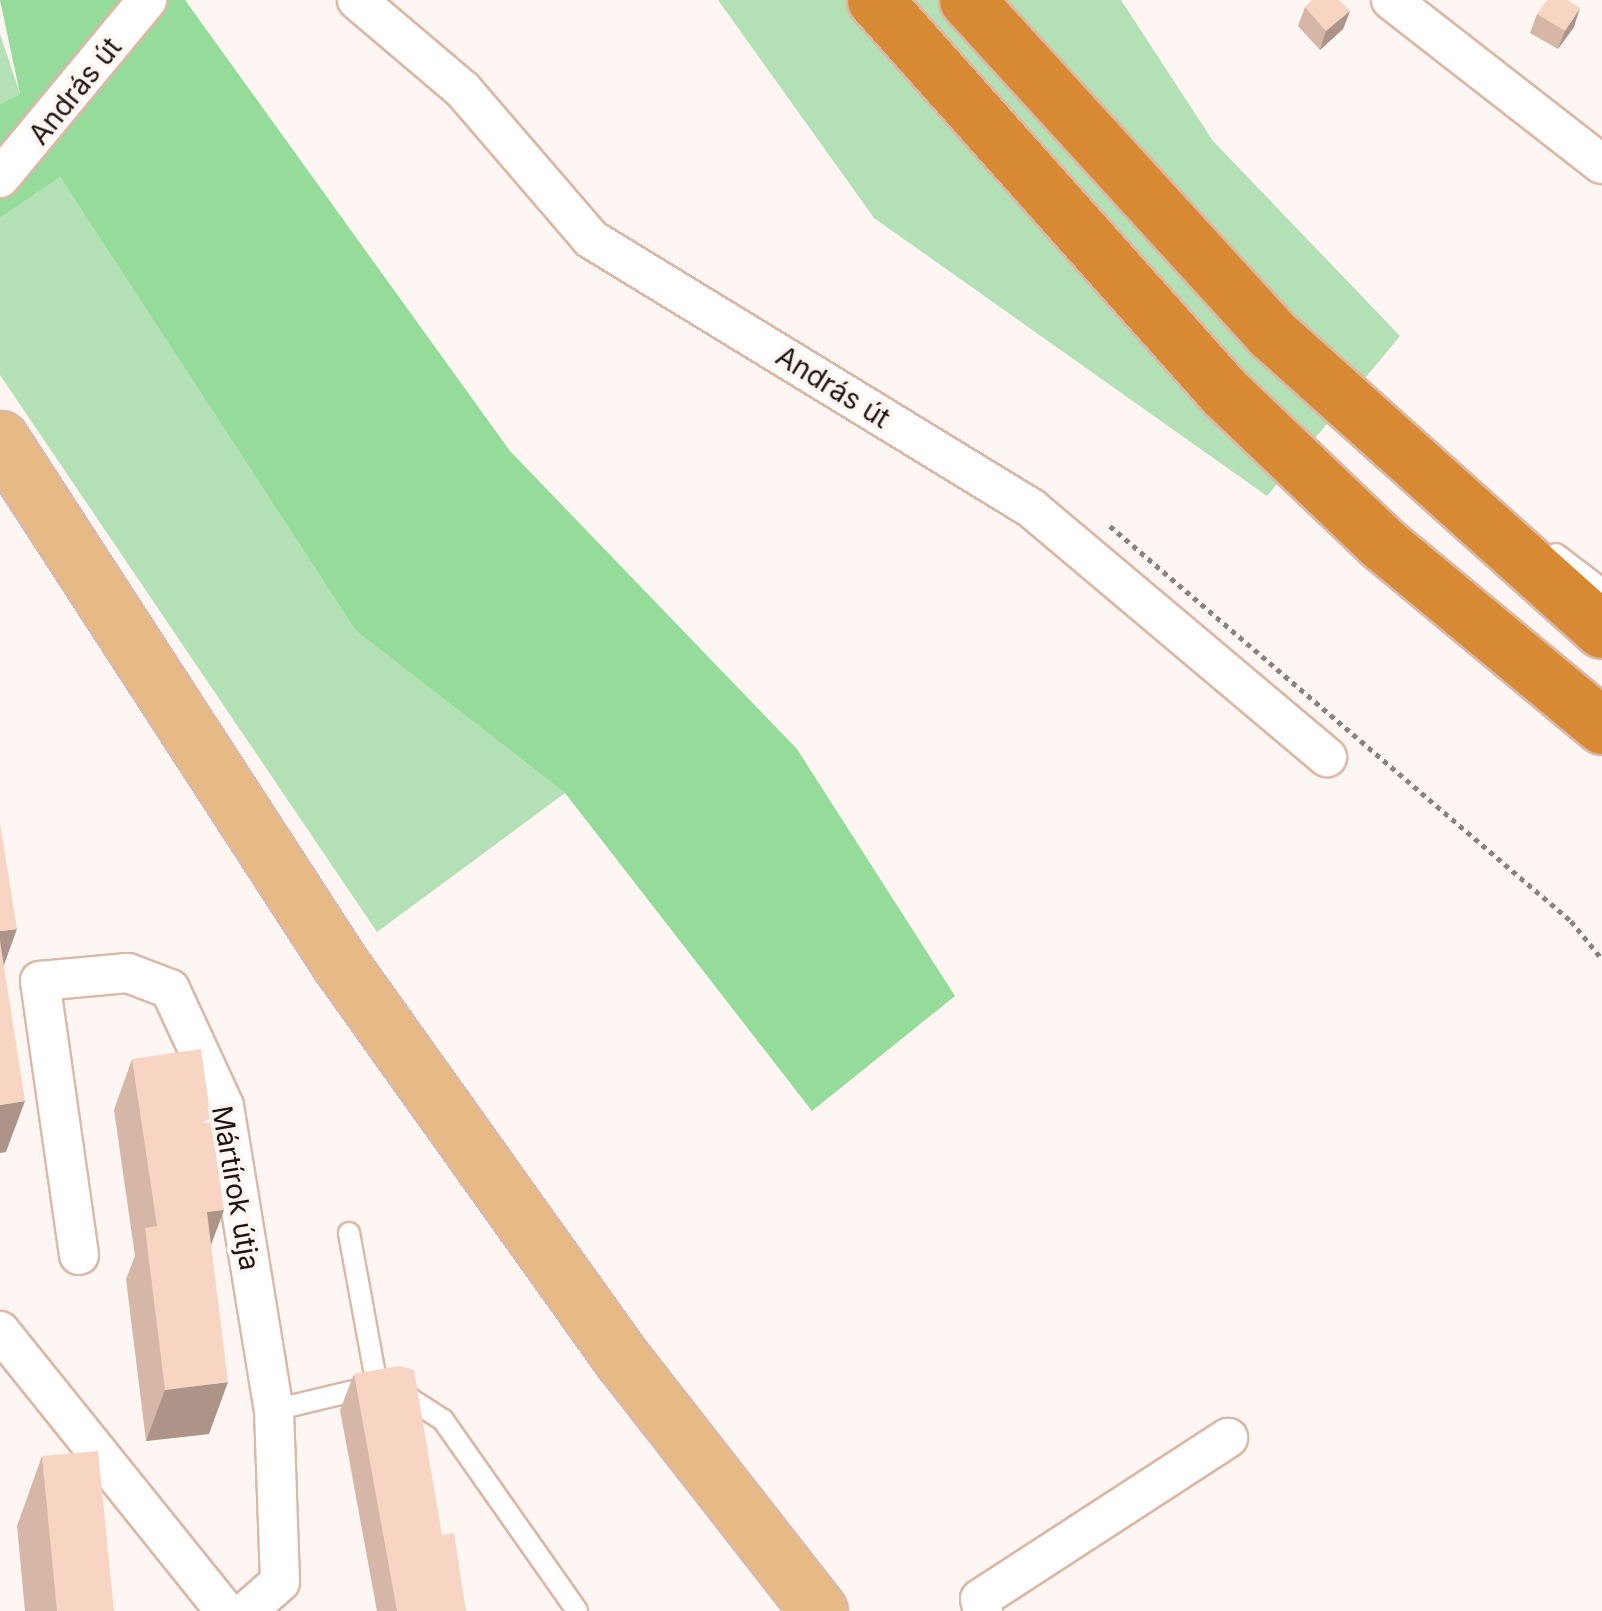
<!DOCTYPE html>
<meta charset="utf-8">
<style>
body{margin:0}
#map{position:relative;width:1602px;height:1611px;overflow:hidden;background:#fef6f3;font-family:Inter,sans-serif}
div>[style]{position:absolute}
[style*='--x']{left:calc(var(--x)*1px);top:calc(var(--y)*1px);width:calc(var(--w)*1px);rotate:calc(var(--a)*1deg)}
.green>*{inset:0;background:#b3e0b4}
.forest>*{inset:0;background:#95db99}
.path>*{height:5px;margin-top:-2.5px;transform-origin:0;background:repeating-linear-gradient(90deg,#8c817d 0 5px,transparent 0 10px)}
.roads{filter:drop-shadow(2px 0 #dbb8a7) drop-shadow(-2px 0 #dbb8a7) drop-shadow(0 2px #dbb8a7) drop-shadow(0 -2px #dbb8a7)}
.service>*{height:20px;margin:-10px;padding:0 10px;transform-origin:10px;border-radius:10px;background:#fff}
.minor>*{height:38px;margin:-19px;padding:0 19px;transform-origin:19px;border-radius:19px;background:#fff}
.primary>*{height:55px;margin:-27.5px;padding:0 27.5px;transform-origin:27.5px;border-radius:27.5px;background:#e7b985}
.motorway>*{height:55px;margin:-27.5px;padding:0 27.5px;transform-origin:27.5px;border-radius:27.5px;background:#d78a33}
.wall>*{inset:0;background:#d5b6a7}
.shaded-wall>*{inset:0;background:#ae9488}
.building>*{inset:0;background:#f8d4c2}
span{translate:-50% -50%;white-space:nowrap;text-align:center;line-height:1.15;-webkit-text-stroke:8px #fef6f3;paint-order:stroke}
.street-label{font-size:28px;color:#20130d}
</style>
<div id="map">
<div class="green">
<div style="clip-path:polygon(718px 0,1121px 0,1213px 141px,1400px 336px,1267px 496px,874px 218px)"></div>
<div style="clip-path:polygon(0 34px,20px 94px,0 104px)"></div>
<div style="clip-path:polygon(60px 177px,356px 631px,565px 793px,377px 932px,0 375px,0 218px)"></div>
</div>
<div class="forest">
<div style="clip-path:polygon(0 0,185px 0,510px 451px,797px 749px,955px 996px,812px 1111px,565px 793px,356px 631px,60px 177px,0 218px,0 104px,20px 94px)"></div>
</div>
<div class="path">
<div style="--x:1110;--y:526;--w:607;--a:40.59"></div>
<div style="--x:1571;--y:921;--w:49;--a:50.8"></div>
</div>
<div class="roads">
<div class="service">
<div style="--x:1556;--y:554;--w:58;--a:37.3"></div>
<div style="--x:349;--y:1233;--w:156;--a:79.6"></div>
<div style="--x:398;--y:1391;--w:54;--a:32.8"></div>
<div style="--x:443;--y:1420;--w:233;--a:54.9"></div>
<div style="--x:274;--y:1410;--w:99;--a:-13.5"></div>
</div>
<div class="minor">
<div style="--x:357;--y:0;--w:139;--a:40.3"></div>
<div style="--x:463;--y:90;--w:196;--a:49.3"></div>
<div style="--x:591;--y:239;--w:516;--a:31.44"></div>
<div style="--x:1031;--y:508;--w:387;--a:40.1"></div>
<div style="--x:1391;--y:0;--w:267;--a:37.9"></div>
<div style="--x:0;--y:178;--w:231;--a:-50.4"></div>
<div style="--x:79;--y:1255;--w:277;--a:-98.1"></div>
<div style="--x:40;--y:981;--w:88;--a:-5.2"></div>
<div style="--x:128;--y:973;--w:45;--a:20.9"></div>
<div style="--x:170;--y:989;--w:129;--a:65.2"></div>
<div style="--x:224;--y:1106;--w:308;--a:80.7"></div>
<div style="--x:274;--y:1410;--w:172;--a:88"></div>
<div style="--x:280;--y:1582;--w:44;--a:138.7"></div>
<div style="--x:0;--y:1331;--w:359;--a:51.2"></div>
<div style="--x:983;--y:1611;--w:12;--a:-104"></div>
<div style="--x:980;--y:1599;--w:296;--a:-33"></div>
</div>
<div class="primary">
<div style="--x:0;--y:439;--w:627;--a:57.05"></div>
<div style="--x:341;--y:965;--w:485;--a:54.5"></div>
<div style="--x:623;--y:1360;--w:318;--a:52"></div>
</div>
<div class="motorway">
<div style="--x:875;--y:0;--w:525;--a:48.32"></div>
<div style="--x:1224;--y:392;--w:220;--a:43.7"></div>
<div style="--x:1383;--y:544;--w:285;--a:39.7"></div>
<div style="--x:967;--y:0;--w:452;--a:47.6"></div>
<div style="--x:1272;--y:334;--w:443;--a:41.9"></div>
</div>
</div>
<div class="wall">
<div style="clip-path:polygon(1305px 7px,1350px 11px,1343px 29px,1320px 50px,1298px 26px)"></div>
<div style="clip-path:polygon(1537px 14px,1574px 27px,1558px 49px,1530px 33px)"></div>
<div style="clip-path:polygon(132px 1059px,224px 1210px,211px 1244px,209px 1434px,146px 1441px,126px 1279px,135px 1256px,114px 1110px)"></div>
<div style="clip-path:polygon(354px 1374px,442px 1535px,466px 1611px,377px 1611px,340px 1410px)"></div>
<div style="clip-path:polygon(42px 1456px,114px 1611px,25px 1611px,17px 1526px)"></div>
</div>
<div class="shaded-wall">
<div style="clip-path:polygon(1580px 8px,1574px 27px,1558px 49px,1565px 31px)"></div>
<div style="clip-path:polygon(1350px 11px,1343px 29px,1320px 50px,1326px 31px)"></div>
<div style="clip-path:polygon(17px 929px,0 976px,0 931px)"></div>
<div style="clip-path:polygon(25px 1101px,6px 1152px,0 1153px,0 1105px)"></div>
<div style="clip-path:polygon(224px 1210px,205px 1261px,207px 1212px)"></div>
<div style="clip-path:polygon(228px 1382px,209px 1434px,146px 1441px,165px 1390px)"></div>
</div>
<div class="building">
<div style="clip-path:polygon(1312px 0,1339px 0,1350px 11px,1326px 31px,1305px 7px)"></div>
<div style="clip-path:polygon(1547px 0,1567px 0,1580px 8px,1565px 31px,1537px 14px)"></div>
<div style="clip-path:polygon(0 823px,17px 929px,0 931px)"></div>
<div style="clip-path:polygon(0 941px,25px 1101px,0 1105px)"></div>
<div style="clip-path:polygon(201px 1049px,224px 1210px,207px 1212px,228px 1382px,165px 1390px,145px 1228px,157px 1226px,132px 1059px)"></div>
<div style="clip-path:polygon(399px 1366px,414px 1370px,442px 1535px,454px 1533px,466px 1611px,397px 1611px,354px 1374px)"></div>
<div style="clip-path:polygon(98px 1451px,114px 1611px,57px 1611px,42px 1456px)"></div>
</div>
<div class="street-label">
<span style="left:75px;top:91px;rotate:-51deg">András út</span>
<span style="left:833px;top:387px;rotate:32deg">András út</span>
<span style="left:236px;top:1188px;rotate:80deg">Mártírok útja</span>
</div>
</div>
